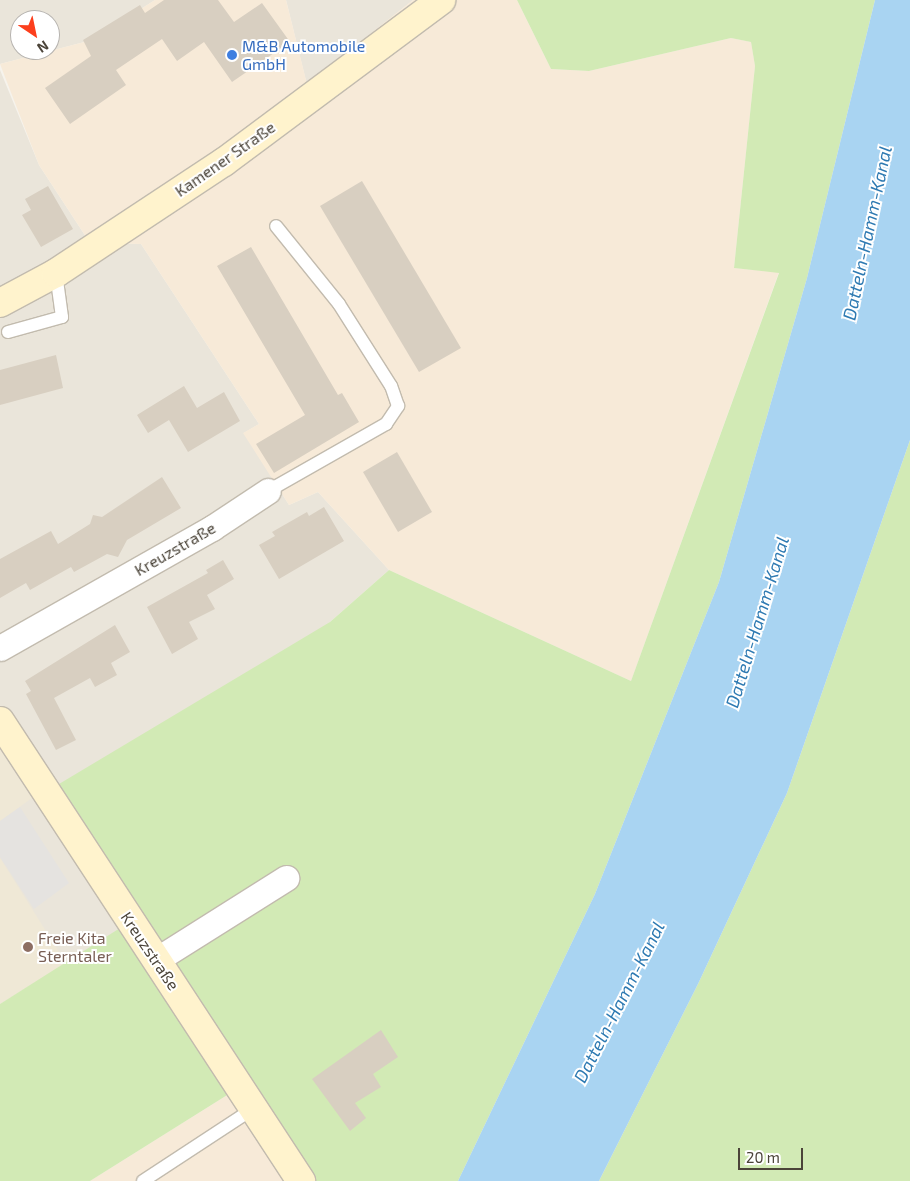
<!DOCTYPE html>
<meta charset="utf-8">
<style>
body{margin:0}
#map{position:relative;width:910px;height:1181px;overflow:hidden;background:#f6f3ec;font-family:"Exo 2",sans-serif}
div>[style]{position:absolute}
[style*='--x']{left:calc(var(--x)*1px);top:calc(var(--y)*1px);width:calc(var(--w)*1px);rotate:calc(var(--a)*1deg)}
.residential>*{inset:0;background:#eae5da}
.commercial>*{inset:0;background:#f7ead8}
.education>*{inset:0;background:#efe8d6}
.green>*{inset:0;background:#d2eab5}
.parking>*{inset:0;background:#e5e3e0}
.water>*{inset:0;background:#a9d4f2}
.building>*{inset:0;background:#d8cfc1}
.roads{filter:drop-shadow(1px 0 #c2bbae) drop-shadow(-1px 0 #c2bbae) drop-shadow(0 1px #c2bbae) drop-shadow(0 -1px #c2bbae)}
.lane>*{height:12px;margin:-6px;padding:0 6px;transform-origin:6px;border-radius:6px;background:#fff}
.street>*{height:25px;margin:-12.5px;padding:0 12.5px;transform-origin:12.5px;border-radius:12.5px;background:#fff}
.secondary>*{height:28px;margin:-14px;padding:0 14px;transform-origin:14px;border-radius:14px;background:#fff3cd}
.dots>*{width:14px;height:14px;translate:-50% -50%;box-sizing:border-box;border:2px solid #fff;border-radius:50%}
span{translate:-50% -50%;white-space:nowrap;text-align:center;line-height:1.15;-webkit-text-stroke:4px #fff;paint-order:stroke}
.shop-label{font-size:16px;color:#366cbe}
.left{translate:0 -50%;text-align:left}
.street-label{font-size:16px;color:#4b4439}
.education-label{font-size:16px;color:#785e54}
.water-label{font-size:18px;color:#2e7ab2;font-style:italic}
.north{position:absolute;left:10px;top:10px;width:50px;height:50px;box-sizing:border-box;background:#fff;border:1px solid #b7b4b0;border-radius:50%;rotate:146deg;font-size:14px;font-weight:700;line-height:20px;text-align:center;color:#4b4439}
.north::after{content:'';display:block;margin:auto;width:18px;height:22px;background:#fc3f1d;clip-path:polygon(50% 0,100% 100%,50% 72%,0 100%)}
.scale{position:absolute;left:738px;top:1148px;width:65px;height:22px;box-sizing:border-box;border:2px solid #4b4439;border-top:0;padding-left:6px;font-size:15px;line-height:18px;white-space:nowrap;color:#4b4439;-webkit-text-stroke:4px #fff;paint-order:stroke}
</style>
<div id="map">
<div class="residential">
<div style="clip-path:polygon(evenodd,0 0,155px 0,92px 40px,0 64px,0 0,20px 20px,50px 20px,50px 50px,20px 50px,20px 20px)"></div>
<div style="clip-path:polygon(286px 0,413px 0,307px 85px)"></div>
<div style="clip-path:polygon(0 70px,39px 165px,90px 243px,141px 244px,259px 424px,244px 433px,289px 505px,318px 492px,389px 570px,330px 622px,139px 917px,0 1004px)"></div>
</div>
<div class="commercial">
<div style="clip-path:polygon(155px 0,286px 0,307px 84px,413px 0,517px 0,551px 69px,589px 71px,731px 38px,751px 42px,755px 66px,734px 268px,779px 272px,631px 681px,389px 570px,318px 492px,289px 505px,243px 433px,259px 424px,141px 244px,90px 243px,39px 165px,0 64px,92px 40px)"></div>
<div style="clip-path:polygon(248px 1082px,292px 1181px,90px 1181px)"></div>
</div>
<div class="education">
<div style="clip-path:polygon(0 749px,32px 798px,0 821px)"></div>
<div style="clip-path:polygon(0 858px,66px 963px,0 1004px)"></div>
</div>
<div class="green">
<div style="clip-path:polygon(517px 0,875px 0,807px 278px,719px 582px,595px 894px,458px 1181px,292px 1181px,248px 1082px,90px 1181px,0 1181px,0 1004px,139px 916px,54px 787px,330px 622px,389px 570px,631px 681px,779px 273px,734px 268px,755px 66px,751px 42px,731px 38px,589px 71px,551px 69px)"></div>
<div style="clip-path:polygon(910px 440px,910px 1181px,599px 1181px,698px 984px,787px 793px)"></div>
</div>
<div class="parking">
<div style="clip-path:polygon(20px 807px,69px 883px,34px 909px,0 857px,0 821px)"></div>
</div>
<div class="water">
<div style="clip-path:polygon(875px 0,910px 0,910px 440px,787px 793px,698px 984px,599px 1181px,458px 1181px,595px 894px,719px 582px,807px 278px)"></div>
</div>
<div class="building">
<div style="clip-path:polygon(164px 0,218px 0,234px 22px,262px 3px,290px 42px,232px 82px,204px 42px,177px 61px,162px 39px,116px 70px,126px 85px,70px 124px,45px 88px,91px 56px,83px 40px,140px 5px,145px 13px)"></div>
<div style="clip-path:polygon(362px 181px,461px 348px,419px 372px,320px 206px)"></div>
<div style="clip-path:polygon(48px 186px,73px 229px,41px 247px,22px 215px,31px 210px,25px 199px)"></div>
<div style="clip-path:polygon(251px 247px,338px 395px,342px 393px,359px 422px,274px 473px,256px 444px,305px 415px,217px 266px)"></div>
<div style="clip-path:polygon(56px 355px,63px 388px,0 405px,0 370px)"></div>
<div style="clip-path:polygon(184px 386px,197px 408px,224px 392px,240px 421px,188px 452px,169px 420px,148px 433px,137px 415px)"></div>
<div style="clip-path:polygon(397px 452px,432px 512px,398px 532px,363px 472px)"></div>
<div style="clip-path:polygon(162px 477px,181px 508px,127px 540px,118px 557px,107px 554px,74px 572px,71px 567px,30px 590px,26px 583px,0 598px,0 559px,51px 531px,58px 544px,90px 524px,93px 515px,102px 517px)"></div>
<div style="clip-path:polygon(324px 507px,344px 541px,279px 579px,259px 545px,275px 536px,272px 532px,307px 512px,309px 516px)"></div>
<div style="clip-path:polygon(223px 560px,234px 579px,207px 595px,215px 609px,189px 622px,198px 639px,172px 654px,147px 607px,208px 573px,206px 570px)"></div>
<div style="clip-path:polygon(115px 625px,130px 652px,111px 663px,117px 675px,95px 687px,90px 678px,54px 698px,76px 740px,56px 750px,26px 694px,31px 691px,25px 681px)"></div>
<div style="clip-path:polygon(381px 1030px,398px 1057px,373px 1074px,381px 1087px,355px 1103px,366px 1118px,350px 1131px,312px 1079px)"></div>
</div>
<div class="roads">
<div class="lane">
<div style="--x:8;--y:332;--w:56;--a:-15.5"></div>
<div style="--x:62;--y:317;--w:44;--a:-97.8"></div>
<div style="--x:268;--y:491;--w:136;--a:-29.6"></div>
<div style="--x:386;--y:424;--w:22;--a:-56"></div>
<div style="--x:398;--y:406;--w:21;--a:-109"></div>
<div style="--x:391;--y:386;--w:97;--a:-122.4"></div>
<div style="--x:339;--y:304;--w:100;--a:-128.9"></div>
<div style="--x:143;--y:1181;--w:133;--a:-33.3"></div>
</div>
<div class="street">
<div style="--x:0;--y:648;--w:244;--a:-29.5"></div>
<div style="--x:212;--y:528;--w:67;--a:-33.5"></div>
<div style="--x:156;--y:960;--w:154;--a:-32.2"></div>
</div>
<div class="secondary">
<div style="--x:0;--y:303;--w:64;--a:-28.2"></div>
<div style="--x:56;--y:273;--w:201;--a:-33.5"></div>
<div style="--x:224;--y:162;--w:271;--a:-36.7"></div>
<div style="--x:0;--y:721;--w:550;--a:56.8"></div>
</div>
</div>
<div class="dots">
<div style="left:232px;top:55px;background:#3f7fe0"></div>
<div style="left:28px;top:947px;background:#8d6e63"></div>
</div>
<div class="shop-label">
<span class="left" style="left:242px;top:55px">M&amp;B Automobile<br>GmbH</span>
</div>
<div class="street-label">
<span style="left:225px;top:159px;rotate:-35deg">Kamener Straße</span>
<span style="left:175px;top:549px;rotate:-30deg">Kreuzstraße</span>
<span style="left:150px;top:951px;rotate:56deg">Kreuzstraße</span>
</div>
<div class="education-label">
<span class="left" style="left:38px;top:947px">Freie Kita<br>Sterntaler</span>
</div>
<div class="water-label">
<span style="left:867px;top:233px;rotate:-78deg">Datteln-Hamm-Kanal</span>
<span style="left:757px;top:622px;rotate:-73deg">Datteln-Hamm-Kanal</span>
<span style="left:619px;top:1002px;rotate:-63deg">Datteln-Hamm-Kanal</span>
</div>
<div class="north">N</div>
<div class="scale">20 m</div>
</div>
